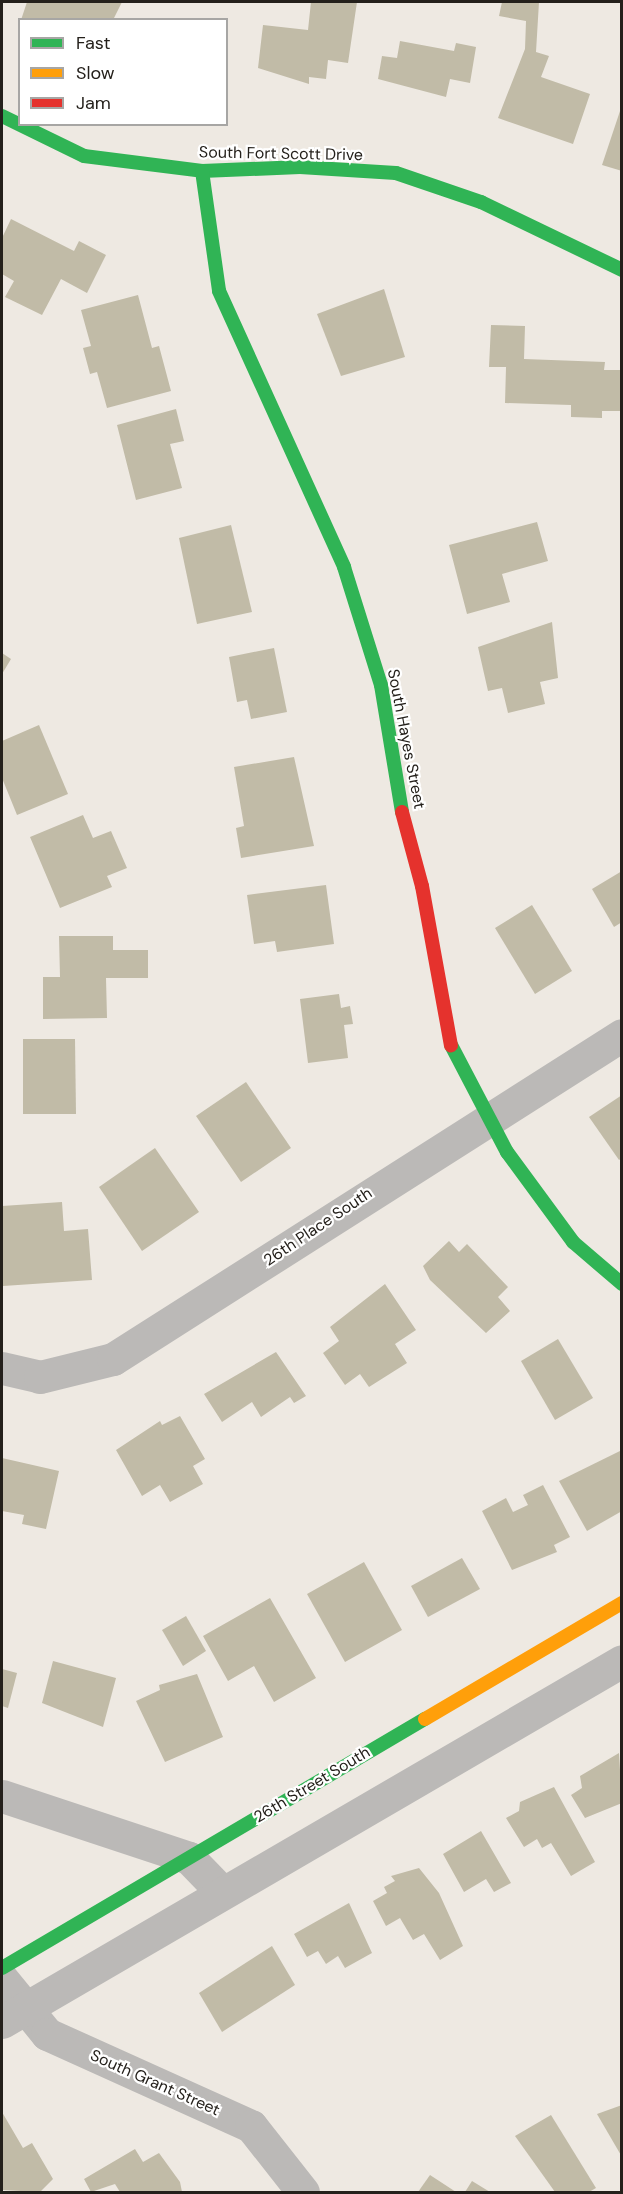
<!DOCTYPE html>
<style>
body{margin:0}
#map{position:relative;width:623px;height:2194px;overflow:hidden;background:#eee9e2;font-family:"DM Sans",sans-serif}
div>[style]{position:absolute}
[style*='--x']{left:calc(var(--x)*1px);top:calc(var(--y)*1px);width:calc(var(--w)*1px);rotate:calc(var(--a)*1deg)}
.building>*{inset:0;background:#c1bba7}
.street>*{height:33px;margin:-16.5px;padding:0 16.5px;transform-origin:16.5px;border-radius:16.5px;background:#bbb9b7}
.fast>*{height:14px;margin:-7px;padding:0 7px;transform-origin:7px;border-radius:7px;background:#30b455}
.slow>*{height:14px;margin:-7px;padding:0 7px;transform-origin:7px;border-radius:7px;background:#ff9f0a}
.jam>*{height:14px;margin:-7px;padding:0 7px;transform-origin:7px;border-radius:7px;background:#e5322d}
span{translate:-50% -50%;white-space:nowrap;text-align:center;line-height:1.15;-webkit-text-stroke:4.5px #fff;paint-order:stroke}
.street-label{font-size:16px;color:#24201b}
.frame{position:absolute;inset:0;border:3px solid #24201b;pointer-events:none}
.legend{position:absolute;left:18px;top:18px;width:210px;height:108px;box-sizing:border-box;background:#fff;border:2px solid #a7a6a4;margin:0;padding:8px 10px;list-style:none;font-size:18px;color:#24201b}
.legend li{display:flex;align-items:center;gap:12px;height:30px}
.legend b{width:30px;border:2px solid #a7a6a4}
</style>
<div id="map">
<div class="building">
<div style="clip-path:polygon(27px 2px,122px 2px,113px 20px,20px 23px)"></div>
<div style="clip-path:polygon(311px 2px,357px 2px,348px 63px,328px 60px,326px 79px,309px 77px,309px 84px,258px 68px,263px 25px,308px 30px)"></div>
<div style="clip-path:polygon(502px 2px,539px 2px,536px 52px,549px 56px,541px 77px,590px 94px,573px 144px,498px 118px,525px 49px,526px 21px,499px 16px)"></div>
<div style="clip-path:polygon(400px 41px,454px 51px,456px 43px,476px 47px,470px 83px,450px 79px,446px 97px,378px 79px,382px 56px,397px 58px)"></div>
<div style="clip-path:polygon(621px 108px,622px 108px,622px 171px,602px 165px)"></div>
<div style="clip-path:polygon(11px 219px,74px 251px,79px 241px,106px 255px,87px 293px,61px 279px,42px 315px,5px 297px,14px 281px,2px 274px,2px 238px)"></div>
<div style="clip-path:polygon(384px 289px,405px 357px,341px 376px,317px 314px)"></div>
<div style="clip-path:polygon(138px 295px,152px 348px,159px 346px,171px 391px,107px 408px,97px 372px,90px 374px,83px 348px,91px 346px,81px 310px)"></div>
<div style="clip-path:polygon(491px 325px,525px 326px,524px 359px,605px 362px,604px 370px,622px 370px,622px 411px,602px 411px,602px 418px,571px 417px,571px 405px,505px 403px,506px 367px,489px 367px)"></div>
<div style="clip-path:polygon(176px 409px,184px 441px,170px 444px,182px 488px,136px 500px,117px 425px)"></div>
<div style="clip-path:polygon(537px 522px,548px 561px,502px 574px,510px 602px,467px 614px,449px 545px)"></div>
<div style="clip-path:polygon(231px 525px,252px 612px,197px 624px,179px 538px)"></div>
<div style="clip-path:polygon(552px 622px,558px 678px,540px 682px,545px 704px,508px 713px,502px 688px,488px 691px,478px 647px)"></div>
<div style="clip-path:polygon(274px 648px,287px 712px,251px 719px,247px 700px,237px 702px,229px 657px)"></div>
<div style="clip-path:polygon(2px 653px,11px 659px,2px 674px)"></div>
<div style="clip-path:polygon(39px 725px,68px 794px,17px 815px,2px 778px,2px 741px)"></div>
<div style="clip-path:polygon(294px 757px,314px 846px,241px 858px,236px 828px,244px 826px,234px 767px)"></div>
<div style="clip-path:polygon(83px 815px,93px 838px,111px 831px,127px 868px,107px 876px,112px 887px,60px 908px,30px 837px)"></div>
<div style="clip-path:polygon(622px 871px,622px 922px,614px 927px,592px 889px)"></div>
<div style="clip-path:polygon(326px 885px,334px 944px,277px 952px,275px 941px,254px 944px,247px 895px)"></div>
<div style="clip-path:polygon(532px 905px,572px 971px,535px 994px,495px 928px)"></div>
<div style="clip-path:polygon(59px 936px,113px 936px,113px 950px,148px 950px,148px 978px,106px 978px,107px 1018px,43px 1019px,43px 977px,60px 977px)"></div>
<div style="clip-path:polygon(339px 994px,341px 1008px,350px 1006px,353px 1024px,344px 1025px,348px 1058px,308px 1063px,300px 999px)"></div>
<div style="clip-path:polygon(23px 1039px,75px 1039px,76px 1114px,23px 1114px)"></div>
<div style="clip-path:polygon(246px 1082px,291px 1148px,241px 1182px,196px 1116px)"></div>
<div style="clip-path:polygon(622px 1095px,622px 1158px,619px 1160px,589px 1117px)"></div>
<div style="clip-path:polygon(155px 1148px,199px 1212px,142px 1251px,99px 1187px)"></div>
<div style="clip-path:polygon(62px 1202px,64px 1231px,88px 1229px,92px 1280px,3px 1286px,2px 1206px)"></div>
<div style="clip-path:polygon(449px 1241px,459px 1252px,467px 1244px,508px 1287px,498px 1297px,510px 1311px,486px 1333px,430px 1280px,423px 1266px)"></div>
<div style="clip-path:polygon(385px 1284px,416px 1330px,395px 1344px,407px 1363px,369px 1387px,360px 1374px,345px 1385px,323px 1353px,339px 1341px,330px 1327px)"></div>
<div style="clip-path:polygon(558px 1339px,593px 1398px,555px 1420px,521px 1361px)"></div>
<div style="clip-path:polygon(276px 1352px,306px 1396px,294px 1403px,290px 1397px,261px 1417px,252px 1402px,222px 1422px,204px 1394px)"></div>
<div style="clip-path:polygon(180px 1416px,205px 1459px,193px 1466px,203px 1484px,170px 1502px,160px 1485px,142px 1496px,116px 1450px,160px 1421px,162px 1425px)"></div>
<div style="clip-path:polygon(622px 1450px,622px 1511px,587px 1531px,559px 1481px)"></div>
<div style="clip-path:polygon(2px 1458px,59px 1471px,46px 1529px,22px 1524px,24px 1515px,2px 1511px)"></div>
<div style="clip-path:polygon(543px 1485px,570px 1537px,554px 1545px,557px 1552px,512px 1570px,482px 1511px,506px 1498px,513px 1512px,528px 1505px,523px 1495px)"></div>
<div style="clip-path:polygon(462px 1558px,480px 1589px,428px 1617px,411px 1586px)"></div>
<div style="clip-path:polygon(364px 1562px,402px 1630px,345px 1662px,307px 1594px)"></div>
<div style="clip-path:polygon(270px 1598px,316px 1678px,274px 1702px,254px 1666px,228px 1681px,203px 1636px)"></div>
<div style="clip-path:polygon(186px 1616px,206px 1651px,183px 1666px,162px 1630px)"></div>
<div style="clip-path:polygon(53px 1661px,116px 1678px,103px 1727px,42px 1703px)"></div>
<div style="clip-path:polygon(2px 1669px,17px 1673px,8px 1708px,2px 1706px)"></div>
<div style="clip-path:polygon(197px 1674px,223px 1737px,165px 1762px,136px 1701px,160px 1690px,159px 1685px)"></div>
<div style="clip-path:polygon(619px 1753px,622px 1803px,585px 1818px,571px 1795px,582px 1788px,580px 1776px)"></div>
<div style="clip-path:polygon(554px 1787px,595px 1862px,571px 1876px,551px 1843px,542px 1848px,537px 1839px,524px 1847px,506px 1818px,519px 1811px,520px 1802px)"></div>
<div style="clip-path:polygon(481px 1831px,511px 1883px,494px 1892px,486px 1879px,464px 1892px,443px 1854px)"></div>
<div style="clip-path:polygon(419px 1868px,439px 1893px,463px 1946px,440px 1960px,424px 1934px,413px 1940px,400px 1918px,386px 1926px,373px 1901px,387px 1893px,384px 1887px,395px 1881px,391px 1876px)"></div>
<div style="clip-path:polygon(349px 1903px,372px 1953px,345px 1968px,338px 1956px,326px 1964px,318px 1951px,307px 1957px,294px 1934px)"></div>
<div style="clip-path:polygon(272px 1946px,295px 1985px,222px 2032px,199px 1993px)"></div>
<div style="clip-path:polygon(622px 2105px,622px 2157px,597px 2114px)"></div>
<div style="clip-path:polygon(2px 2112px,23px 2148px,32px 2143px,53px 2179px,40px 2192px,2px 2190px)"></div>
<div style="clip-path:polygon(551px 2115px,596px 2188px,589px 2192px,555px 2192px,515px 2136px)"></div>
<div style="clip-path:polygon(135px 2149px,143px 2162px,159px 2153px,180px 2182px,182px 2192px,120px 2192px,115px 2184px,91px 2192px,84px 2179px)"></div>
<div style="clip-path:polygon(430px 2175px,456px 2192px,418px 2192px)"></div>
<div style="clip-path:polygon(472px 2181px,490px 2192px,465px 2192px)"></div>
</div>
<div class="street">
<div style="--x:2;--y:1368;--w:39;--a:13"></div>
<div style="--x:40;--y:1377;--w:75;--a:-13.9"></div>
<div style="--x:113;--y:1359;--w:603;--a:-32.48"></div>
<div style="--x:2;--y:1796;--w:197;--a:18.3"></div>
<div style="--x:189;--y:1858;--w:47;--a:45.9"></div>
<div style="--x:2;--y:1979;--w:71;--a:50.7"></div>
<div style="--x:47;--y:2034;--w:224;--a:24.3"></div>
<div style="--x:251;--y:2126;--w:84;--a:51.8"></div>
<div style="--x:2;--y:2022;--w:717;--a:-30.21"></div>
</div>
<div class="fast">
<div style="--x:2;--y:116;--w:91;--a:26"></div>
<div style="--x:84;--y:156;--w:119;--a:7.2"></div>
<div style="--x:202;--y:171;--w:98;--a:-2.3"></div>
<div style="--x:300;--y:167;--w:96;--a:3.6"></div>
<div style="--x:396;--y:173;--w:90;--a:18.8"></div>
<div style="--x:481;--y:202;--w:157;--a:25.7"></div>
<div style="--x:202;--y:171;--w:121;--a:81.9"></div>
<div style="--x:219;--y:291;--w:303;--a:65.6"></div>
<div style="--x:344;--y:567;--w:124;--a:72.6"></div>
<div style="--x:381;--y:685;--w:129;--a:80.6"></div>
<div style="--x:451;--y:1045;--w:121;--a:62.4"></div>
<div style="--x:507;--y:1152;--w:112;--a:53.7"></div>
<div style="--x:573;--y:1242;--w:65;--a:40.6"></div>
<div style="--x:2;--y:1968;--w:491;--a:-30.5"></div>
</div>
<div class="slow">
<div style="--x:425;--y:1719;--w:229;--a:-30.5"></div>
</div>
<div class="jam">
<div style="--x:402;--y:812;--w:77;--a:74.9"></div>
<div style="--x:422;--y:886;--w:162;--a:79.7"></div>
</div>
<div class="street-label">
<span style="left:281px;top:154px;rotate:1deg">South Fort Scott Drive</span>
<span style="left:406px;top:739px;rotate:79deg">South Hayes Street</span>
<span style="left:318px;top:1227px;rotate:-34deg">26th Place South</span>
<span style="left:312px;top:1785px;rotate:-31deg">26th Street South</span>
<span style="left:155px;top:2083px;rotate:24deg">South Grant Street</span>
</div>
<div class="frame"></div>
<ul class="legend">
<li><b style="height:8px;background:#30b455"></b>Fast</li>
<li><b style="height:8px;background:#ff9f0a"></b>Slow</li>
<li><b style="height:8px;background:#e5322d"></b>Jam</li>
</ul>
</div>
